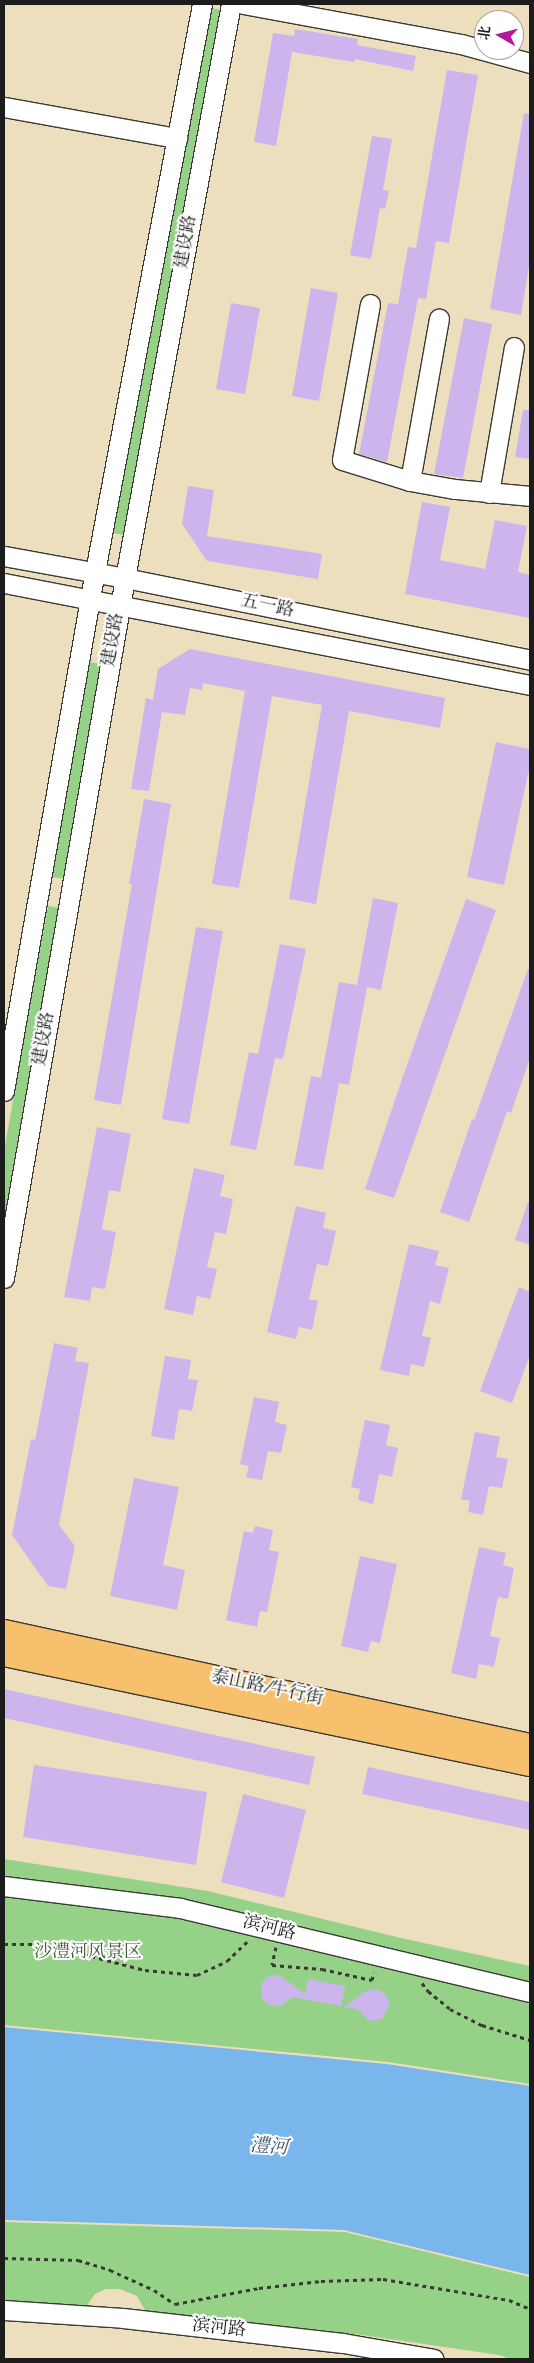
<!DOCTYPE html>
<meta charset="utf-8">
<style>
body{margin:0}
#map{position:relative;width:534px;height:2363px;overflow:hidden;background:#eddfbd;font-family:"IM FELL English","Noto Serif SC",serif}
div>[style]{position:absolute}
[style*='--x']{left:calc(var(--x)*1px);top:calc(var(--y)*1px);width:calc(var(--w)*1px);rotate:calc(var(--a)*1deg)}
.green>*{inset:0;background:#95d287}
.water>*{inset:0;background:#78b6eb}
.building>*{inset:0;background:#ccb5ed}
.path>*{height:3px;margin-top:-1.5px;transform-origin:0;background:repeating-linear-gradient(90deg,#3b3934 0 4px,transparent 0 8px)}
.roads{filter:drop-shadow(1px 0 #3b3934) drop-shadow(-1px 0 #3b3934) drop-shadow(0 1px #3b3934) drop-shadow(0 -1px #3b3934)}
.minor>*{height:19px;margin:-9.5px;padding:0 9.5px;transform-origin:9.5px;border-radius:9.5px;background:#fff}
.major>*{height:24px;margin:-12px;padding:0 12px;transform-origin:12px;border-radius:12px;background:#f7c06c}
span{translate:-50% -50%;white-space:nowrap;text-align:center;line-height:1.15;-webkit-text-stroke:4px #fff;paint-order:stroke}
.street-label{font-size:18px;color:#1c1c1c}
.park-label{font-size:18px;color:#465c41}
.water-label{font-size:19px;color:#415a6f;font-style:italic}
.frame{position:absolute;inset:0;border:5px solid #1c1c1c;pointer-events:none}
.north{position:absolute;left:474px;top:10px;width:50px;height:50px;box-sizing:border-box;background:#fff;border:1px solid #a4a4a4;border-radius:50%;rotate:278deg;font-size:14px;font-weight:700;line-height:20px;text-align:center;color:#1c1c1c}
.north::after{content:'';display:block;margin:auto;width:18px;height:22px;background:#b5179e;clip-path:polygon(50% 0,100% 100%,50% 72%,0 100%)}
</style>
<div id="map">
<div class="green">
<div style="clip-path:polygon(211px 8px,223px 10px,124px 535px,113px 533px)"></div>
<div style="clip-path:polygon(90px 662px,102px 664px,65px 879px,52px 877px)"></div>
<div style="clip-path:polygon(48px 906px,60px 908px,4px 1223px,4px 1151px)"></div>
<div style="clip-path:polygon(4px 1859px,208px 1891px,401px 1938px,530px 1966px,530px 2084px,388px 2062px,4px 2025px)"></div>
<div style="clip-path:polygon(4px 2222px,345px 2232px,530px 2277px,530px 2359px,511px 2359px,499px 2355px,362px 2335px,147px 2314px,137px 2296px,120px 2289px,106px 2289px,95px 2294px,83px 2311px,4px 2304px)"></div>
</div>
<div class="water">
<div style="clip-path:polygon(4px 2027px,387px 2064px,530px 2086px,530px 2275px,344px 2230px,4px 2220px)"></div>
</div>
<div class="building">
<div style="clip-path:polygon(295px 29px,358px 39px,357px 45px,416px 56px,413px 71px,355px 59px,354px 62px,292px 52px,276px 146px,254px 142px,273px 33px,294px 36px)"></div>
<div style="clip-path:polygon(447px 70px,478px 75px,449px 243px,436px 241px,426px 299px,418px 298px,387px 462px,359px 454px,388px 303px,398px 304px,408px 247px,416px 248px)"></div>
<div style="clip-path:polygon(524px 113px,530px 114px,530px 260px,521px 315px,490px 309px)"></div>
<div style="clip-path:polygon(372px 136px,392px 139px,383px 190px,389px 191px,385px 209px,380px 208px,371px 259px,350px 255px)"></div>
<div style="clip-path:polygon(311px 288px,338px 293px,319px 401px,292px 396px)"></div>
<div style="clip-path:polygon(231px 303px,260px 308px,245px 394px,216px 389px)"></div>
<div style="clip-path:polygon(464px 318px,492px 324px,463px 478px,434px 474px)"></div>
<div style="clip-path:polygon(523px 410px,530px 410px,530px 459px,515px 457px)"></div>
<div style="clip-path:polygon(188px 486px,214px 490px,207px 536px,322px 554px,318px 579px,207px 561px,182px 524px)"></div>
<div style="clip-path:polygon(422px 502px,450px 507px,440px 560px,485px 569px,495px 520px,527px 526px,518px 572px,530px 575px,530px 618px,405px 594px)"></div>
<div style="clip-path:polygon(190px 649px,445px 698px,440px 728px,349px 711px,316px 904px,289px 899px,322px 705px,272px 696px,239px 888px,212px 884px,245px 691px,203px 683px,202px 690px,190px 688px,185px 715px,162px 712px,149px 791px,131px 789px,146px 698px,153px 700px,158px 669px)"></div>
<div style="clip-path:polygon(496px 742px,530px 749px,530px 765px,504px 885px,467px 877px)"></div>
<div style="clip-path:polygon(144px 799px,171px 804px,121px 1105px,94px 1100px,132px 884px,129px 884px)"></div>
<div style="clip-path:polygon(373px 898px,398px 903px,381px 990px,367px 987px,349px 1085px,339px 1083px,323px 1170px,294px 1165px,311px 1076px,321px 1078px,339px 982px,357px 985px)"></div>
<div style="clip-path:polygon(466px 899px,496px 910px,394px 1198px,365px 1189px,402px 1079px)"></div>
<div style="clip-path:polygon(196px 927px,223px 931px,189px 1124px,162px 1119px)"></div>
<div style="clip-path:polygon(280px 944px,306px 949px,283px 1059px,275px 1058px,256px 1150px,230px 1145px,249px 1052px,258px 1054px)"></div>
<div style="clip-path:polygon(528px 969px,530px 969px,530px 1058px,511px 1113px,507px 1111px,469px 1222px,440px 1212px,472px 1119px,474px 1120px)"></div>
<div style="clip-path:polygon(97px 1127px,131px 1134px,120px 1192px,109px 1190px,102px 1229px,116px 1232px,105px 1289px,92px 1287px,90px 1301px,64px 1297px)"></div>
<div style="clip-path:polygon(194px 1168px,225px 1175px,220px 1196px,233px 1199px,226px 1234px,215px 1232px,207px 1267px,217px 1269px,210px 1299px,197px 1296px,193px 1315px,164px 1309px)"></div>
<div style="clip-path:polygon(528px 1202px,530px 1203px,530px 1245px,515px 1240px)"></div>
<div style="clip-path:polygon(296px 1206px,326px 1213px,323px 1228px,336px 1231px,328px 1266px,317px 1264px,309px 1299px,318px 1301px,312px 1330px,299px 1327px,296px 1339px,267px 1332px)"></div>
<div style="clip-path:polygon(409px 1244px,439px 1251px,435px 1265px,449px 1268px,440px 1304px,430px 1301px,422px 1336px,431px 1338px,424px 1367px,411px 1364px,409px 1376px,380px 1370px)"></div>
<div style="clip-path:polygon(519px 1287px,530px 1292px,530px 1355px,512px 1403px,480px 1391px)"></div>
<div style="clip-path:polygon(54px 1343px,78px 1348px,75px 1361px,89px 1363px,59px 1525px,75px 1546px,66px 1589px,48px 1586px,12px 1535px,31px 1439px,35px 1440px)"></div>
<div style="clip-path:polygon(165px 1356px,191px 1360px,188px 1379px,198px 1380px,192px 1411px,179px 1409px,174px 1440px,151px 1436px)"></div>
<div style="clip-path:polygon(254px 1397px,279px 1402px,275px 1422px,287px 1425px,281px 1453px,268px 1451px,262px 1480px,246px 1477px,249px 1466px,240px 1464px)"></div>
<div style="clip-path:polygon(365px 1420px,390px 1425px,386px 1445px,398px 1448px,392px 1477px,379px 1474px,373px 1504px,358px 1500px,360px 1489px,351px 1487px)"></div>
<div style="clip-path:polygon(475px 1432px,500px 1437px,496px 1457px,508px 1459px,502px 1488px,489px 1486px,483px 1515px,468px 1512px,470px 1501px,461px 1499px)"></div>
<div style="clip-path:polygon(134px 1478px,179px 1487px,163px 1565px,185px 1570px,177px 1610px,110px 1596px)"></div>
<div style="clip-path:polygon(255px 1526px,273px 1530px,269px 1550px,279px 1552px,267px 1612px,260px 1611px,257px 1627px,226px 1620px,244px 1531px,253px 1533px)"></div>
<div style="clip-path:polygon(479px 1547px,506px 1553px,503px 1565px,514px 1568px,508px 1599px,498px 1597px,490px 1636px,500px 1638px,494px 1667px,479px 1664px,476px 1679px,451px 1673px)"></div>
<div style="clip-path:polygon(360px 1556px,397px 1564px,380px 1643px,371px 1641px,368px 1652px,341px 1646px)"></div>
<div style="clip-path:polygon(4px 1689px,315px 1757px,309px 1785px,4px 1718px)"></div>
<div style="clip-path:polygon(34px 1765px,207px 1792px,196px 1865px,23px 1837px)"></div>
<div style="clip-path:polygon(368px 1767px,530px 1802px,530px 1830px,362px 1794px)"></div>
<div style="clip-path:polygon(243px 1794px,306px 1810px,284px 1898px,221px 1882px)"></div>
<div style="clip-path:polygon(279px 1975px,305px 1994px,308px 1979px,345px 1986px,341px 2006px,292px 1997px,281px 2006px,270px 2005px,262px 1999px,261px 1984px,269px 1976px)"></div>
<div style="clip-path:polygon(377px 1989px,385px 1994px,390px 2003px,383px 2018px,373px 2021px,368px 2020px,357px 2009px,344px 2007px,366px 1991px)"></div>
</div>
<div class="path">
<div style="--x:4;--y:1944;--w:41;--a:0"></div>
<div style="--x:45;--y:1944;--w:103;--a:14.6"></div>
<div style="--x:145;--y:1970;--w:52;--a:5.5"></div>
<div style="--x:197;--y:1975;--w:33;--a:-25"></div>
<div style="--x:227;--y:1961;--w:28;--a:-44"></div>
<div style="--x:276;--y:1947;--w:18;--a:103"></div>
<div style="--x:272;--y:1965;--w:50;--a:4.6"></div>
<div style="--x:322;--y:1969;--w:51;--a:12.4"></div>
<div style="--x:372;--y:1980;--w:8;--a:-76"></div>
<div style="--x:422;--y:1983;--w:10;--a:53"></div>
<div style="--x:428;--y:1991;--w:28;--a:39"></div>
<div style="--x:450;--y:2009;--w:36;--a:27"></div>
<div style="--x:482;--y:2025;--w:50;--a:17.4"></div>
<div style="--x:4;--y:2258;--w:74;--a:1.5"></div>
<div style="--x:78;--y:2260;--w:34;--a:17"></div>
<div style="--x:110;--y:2270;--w:48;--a:24.4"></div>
<div style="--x:154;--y:2290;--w:25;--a:34"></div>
<div style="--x:175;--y:2304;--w:86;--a:-10.8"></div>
<div style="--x:259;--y:2288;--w:62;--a:-6.4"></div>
<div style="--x:321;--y:2281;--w:62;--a:-1.8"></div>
<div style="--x:383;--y:2279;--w:128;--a:9.5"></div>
<div style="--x:509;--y:2300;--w:23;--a:23"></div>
</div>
<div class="roads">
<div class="minor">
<div style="--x:243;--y:4;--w:222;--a:10.4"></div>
<div style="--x:461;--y:44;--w:72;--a:15.4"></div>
<div style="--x:4;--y:107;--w:176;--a:10.2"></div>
<div style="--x:370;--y:304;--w:158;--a:100.2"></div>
<div style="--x:342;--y:460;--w:71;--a:17.2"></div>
<div style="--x:410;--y:481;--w:46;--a:10.1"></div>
<div style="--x:455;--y:489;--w:75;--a:5.3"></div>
<div style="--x:410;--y:481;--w:165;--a:-79.9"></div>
<div style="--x:489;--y:493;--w:148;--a:-80.3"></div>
<div style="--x:4;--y:556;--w:123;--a:10.3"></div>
<div style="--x:125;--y:578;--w:413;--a:11.4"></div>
<div style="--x:4;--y:583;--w:536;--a:10.97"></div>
<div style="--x:4;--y:1091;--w:500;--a:-80.1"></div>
<div style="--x:90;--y:598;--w:604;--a:-79.32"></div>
<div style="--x:4;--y:1278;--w:710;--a:-80.19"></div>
<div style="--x:125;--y:578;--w:584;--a:-79.54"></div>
<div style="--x:4;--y:1886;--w:177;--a:7.1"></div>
<div style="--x:180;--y:1908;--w:360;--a:13.5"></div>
<div style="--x:4;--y:2310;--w:119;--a:3.8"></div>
<div style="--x:123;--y:2318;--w:221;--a:6.5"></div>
<div style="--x:343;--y:2343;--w:92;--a:10"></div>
</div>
<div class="major">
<div style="--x:4;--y:1632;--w:538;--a:12.23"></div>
<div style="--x:4;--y:1654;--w:537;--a:11.81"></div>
</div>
</div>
<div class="street-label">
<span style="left:187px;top:242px;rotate:-80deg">建设路</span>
<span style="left:267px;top:607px;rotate:12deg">五一路</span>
<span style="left:114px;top:640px;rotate:-80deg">建设路</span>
<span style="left:45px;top:1039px;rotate:-80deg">建设路</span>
<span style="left:267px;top:1689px;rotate:12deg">泰山路/牛行街</span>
<span style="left:269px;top:1929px;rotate:14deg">滨河路</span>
<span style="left:219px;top:2329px;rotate:6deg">滨河路</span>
</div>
<div class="park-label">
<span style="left:88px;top:1953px">沙澧河风景区</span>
</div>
<div class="water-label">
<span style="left:269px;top:2148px;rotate:4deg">澧河</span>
</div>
<div class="frame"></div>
<div class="north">北</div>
</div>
